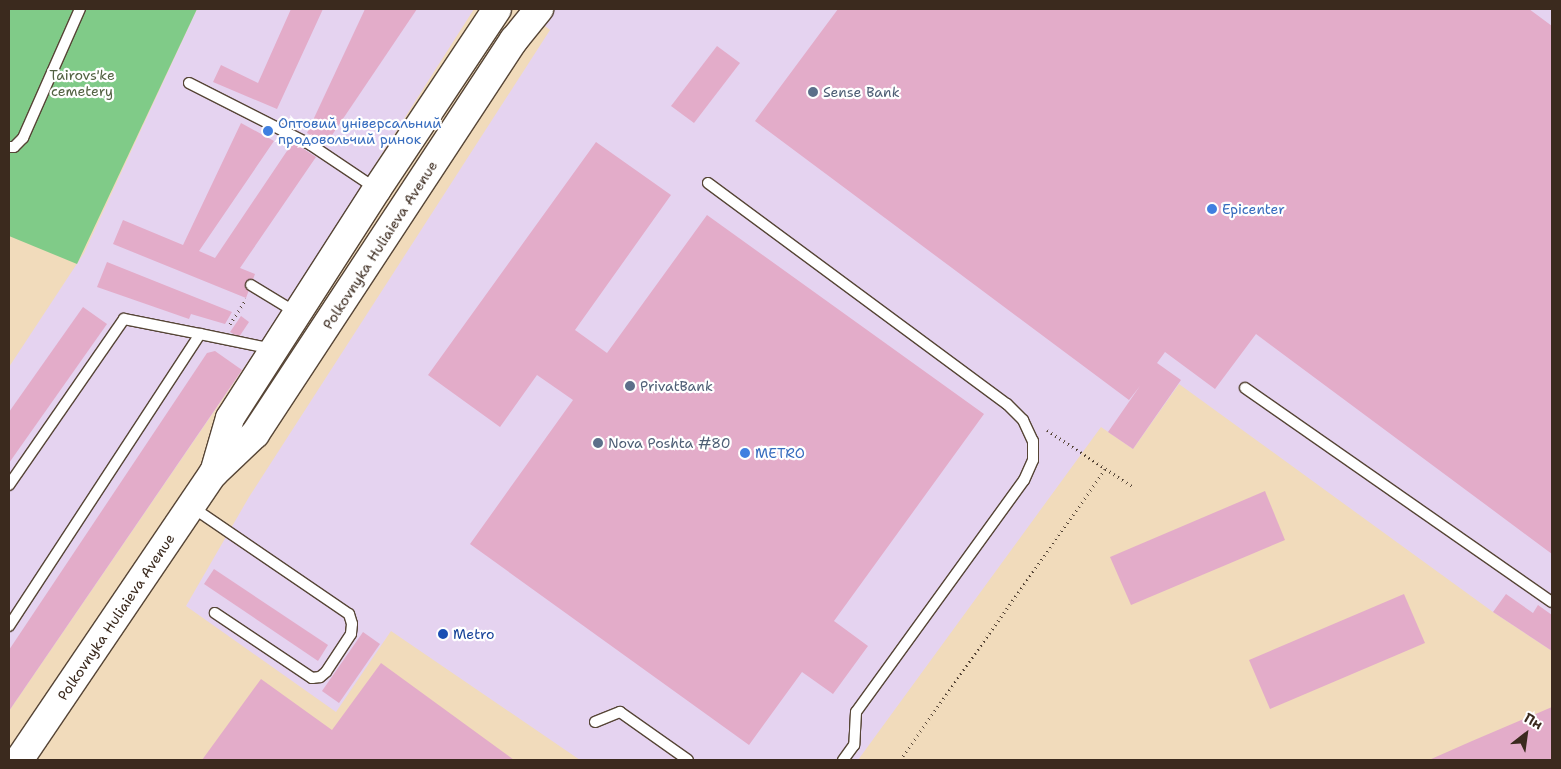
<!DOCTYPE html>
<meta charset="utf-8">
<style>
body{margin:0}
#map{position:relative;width:1561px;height:769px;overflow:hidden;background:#f1dbbb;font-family:"Shantell Sans",sans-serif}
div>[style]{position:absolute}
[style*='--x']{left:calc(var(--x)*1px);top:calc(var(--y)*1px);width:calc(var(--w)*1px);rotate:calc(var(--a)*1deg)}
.built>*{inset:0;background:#e5d3f0}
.green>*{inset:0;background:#80cb88}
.building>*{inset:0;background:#e3acc9}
.path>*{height:3px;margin-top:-1.5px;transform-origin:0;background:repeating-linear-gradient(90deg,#564536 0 1px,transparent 0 5px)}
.roads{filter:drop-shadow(1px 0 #564536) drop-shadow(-1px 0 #564536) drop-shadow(0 1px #564536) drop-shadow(0 -1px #564536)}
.lane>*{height:10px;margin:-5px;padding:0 5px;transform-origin:5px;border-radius:5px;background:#fff}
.secondary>*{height:28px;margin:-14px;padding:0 14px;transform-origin:14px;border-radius:14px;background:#fff}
.dots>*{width:14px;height:14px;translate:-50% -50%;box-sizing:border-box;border:2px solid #fff;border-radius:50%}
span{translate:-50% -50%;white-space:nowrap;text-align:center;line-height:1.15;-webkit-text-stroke:4.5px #fff;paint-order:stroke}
.park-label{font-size:14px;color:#536243}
.service-label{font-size:14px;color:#4e5e75}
.left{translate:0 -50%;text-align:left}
.shop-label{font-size:14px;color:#366cbe}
.street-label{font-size:14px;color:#3b2a1e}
.transit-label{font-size:14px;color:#164399}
.frame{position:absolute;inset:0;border:10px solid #3b2a1e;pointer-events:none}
.north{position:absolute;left:1501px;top:709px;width:50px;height:50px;-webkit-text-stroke:4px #fff;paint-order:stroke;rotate:30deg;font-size:14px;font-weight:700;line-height:20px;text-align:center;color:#3b2a1e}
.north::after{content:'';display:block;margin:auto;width:18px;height:22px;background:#3b2a1e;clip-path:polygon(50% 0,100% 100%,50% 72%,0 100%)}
</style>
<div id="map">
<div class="built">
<div style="clip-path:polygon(197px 9px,474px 9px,267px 334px,9px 711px,9px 367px,84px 253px)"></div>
<div style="clip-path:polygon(549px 9px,1552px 9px,1552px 651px,1493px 612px,1179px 384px,1133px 449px,1101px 427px,858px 760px,580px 760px,391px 631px,336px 712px,186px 606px,249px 497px,550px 30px,540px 22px)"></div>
</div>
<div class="green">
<div style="clip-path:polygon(9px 9px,197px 9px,77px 264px,9px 236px)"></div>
</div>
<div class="building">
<div style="clip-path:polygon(291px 9px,323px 9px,277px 109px,213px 82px,221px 65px,258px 83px)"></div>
<div style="clip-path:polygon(365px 9px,417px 9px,326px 144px,307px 133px)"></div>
<div style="clip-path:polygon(838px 9px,1529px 9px,1552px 26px,1552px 554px,1256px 334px,1215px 389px,1165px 352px,1157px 363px,1181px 380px,1133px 449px,1108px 432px,1140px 386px,1129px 400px,755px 121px)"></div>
<div style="clip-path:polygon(717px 46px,740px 63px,694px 123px,671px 106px)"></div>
<div style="clip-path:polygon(241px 123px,274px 141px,199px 251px,215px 258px,293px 142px,316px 157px,240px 268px,255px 274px,246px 298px,113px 244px,123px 220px,183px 245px)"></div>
<div style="clip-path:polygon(596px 142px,671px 195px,575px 330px,607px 353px,707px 215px,984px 414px,834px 621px,868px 646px,833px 694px,802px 672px,749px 745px,470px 544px,573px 400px,537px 375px,500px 427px,428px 375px)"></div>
<div style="clip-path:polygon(107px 262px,232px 312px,225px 324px,191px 314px,189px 319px,97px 287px)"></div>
<div style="clip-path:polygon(83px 307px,107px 324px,9px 463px,9px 412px)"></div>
<div style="clip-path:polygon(241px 316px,249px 322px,239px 337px,230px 332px)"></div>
<div style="clip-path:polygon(215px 351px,242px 370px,9px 711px,9px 650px,207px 353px)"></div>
<div style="clip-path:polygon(1265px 491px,1285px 540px,1131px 605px,1110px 557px)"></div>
<div style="clip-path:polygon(214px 569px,328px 645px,318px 661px,204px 584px)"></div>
<div style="clip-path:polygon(1404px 594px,1425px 643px,1270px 709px,1249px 660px)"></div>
<div style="clip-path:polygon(1506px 594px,1533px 613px,1538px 605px,1552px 615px,1552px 651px,1493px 612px)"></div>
<div style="clip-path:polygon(363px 632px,380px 644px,339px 703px,322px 691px)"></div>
<div style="clip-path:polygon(381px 663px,514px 760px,202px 760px,261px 679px,332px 730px)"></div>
<div style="clip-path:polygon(1552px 707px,1552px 760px,1429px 760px,1472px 741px)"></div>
</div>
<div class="path">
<div style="--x:230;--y:324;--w:30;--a:-57"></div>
<div style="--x:1047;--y:430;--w:102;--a:33.4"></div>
<div style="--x:900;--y:760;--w:356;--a:-54.8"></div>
</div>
<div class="roads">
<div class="lane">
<div style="--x:189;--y:83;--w:137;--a:26.9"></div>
<div style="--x:311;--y:145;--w:77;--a:33.9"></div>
<div style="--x:9;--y:147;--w:5;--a:0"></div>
<div style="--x:14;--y:147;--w:13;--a:-45"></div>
<div style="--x:23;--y:138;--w:141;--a:-66.2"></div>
<div style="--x:708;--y:183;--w:372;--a:36.5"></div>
<div style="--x:1007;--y:404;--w:23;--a:45"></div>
<div style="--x:1023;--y:420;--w:23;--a:65"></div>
<div style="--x:1033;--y:441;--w:19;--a:90"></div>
<div style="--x:1033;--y:460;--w:22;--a:114"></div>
<div style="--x:1024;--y:480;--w:286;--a:125.9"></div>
<div style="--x:856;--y:712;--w:33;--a:93"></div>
<div style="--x:854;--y:745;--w:19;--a:126"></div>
<div style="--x:251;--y:285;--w:54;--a:31.3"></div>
<div style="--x:1245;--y:388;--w:374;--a:34.9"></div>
<div style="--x:9;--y:485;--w:202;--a:-55.3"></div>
<div style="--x:124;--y:319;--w:77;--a:11.2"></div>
<div style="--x:192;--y:507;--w:190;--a:34.3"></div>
<div style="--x:349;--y:614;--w:10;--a:73"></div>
<div style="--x:352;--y:624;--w:10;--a:96"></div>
<div style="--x:351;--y:634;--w:45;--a:123.3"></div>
<div style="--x:326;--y:672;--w:8;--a:140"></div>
<div style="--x:320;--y:677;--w:8;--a:173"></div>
<div style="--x:312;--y:678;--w:117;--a:-146.2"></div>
<div style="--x:9;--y:626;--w:349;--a:-56.8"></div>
<div style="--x:200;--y:334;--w:75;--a:11.6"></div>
<div style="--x:595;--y:722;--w:27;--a:-22"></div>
<div style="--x:620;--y:712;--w:83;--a:35.2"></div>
</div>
<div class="secondary">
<div style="--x:214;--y:473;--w:57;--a:-73.8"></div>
<div style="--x:230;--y:418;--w:272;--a:-57.3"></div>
<div style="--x:377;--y:189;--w:216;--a:-56.3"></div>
<div style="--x:19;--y:760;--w:346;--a:-55.9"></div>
<div style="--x:213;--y:474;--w:58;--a:-43.6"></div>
<div style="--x:255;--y:434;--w:472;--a:-56.7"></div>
<div style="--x:514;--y:40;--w:40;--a:-51"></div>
</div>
</div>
<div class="dots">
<div style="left:813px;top:92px;background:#5c6f8a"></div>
<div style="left:268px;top:131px;background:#3f7fe0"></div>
<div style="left:1212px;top:209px;background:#3f7fe0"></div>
<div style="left:630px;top:386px;background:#5c6f8a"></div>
<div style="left:598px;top:443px;background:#5c6f8a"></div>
<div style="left:745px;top:453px;background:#3f7fe0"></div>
<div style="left:443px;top:634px;background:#1a4fb4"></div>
</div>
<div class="park-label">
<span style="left:82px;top:83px">Tairovs'ke<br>cemetery</span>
</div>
<div class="service-label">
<span class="left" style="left:823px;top:92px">Sense Bank</span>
<span class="left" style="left:640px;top:386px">PrivatBank</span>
<span class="left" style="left:608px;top:443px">Nova Poshta #80</span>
</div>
<div class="shop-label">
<span class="left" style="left:278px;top:131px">Оптовий універсальний<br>продовольчий ринок</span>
<span class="left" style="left:1222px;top:209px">Epicenter</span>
<span class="left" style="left:755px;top:453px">METRO</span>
</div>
<div class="street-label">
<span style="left:380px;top:245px;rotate:-57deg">Polkovnyka Huliaieva Avenue</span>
<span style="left:116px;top:617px;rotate:-56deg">Polkovnyka Huliaieva Avenue</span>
</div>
<div class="transit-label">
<span class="left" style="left:453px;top:634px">Metro</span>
</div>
<div class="frame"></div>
<div class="north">Пн</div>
</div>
